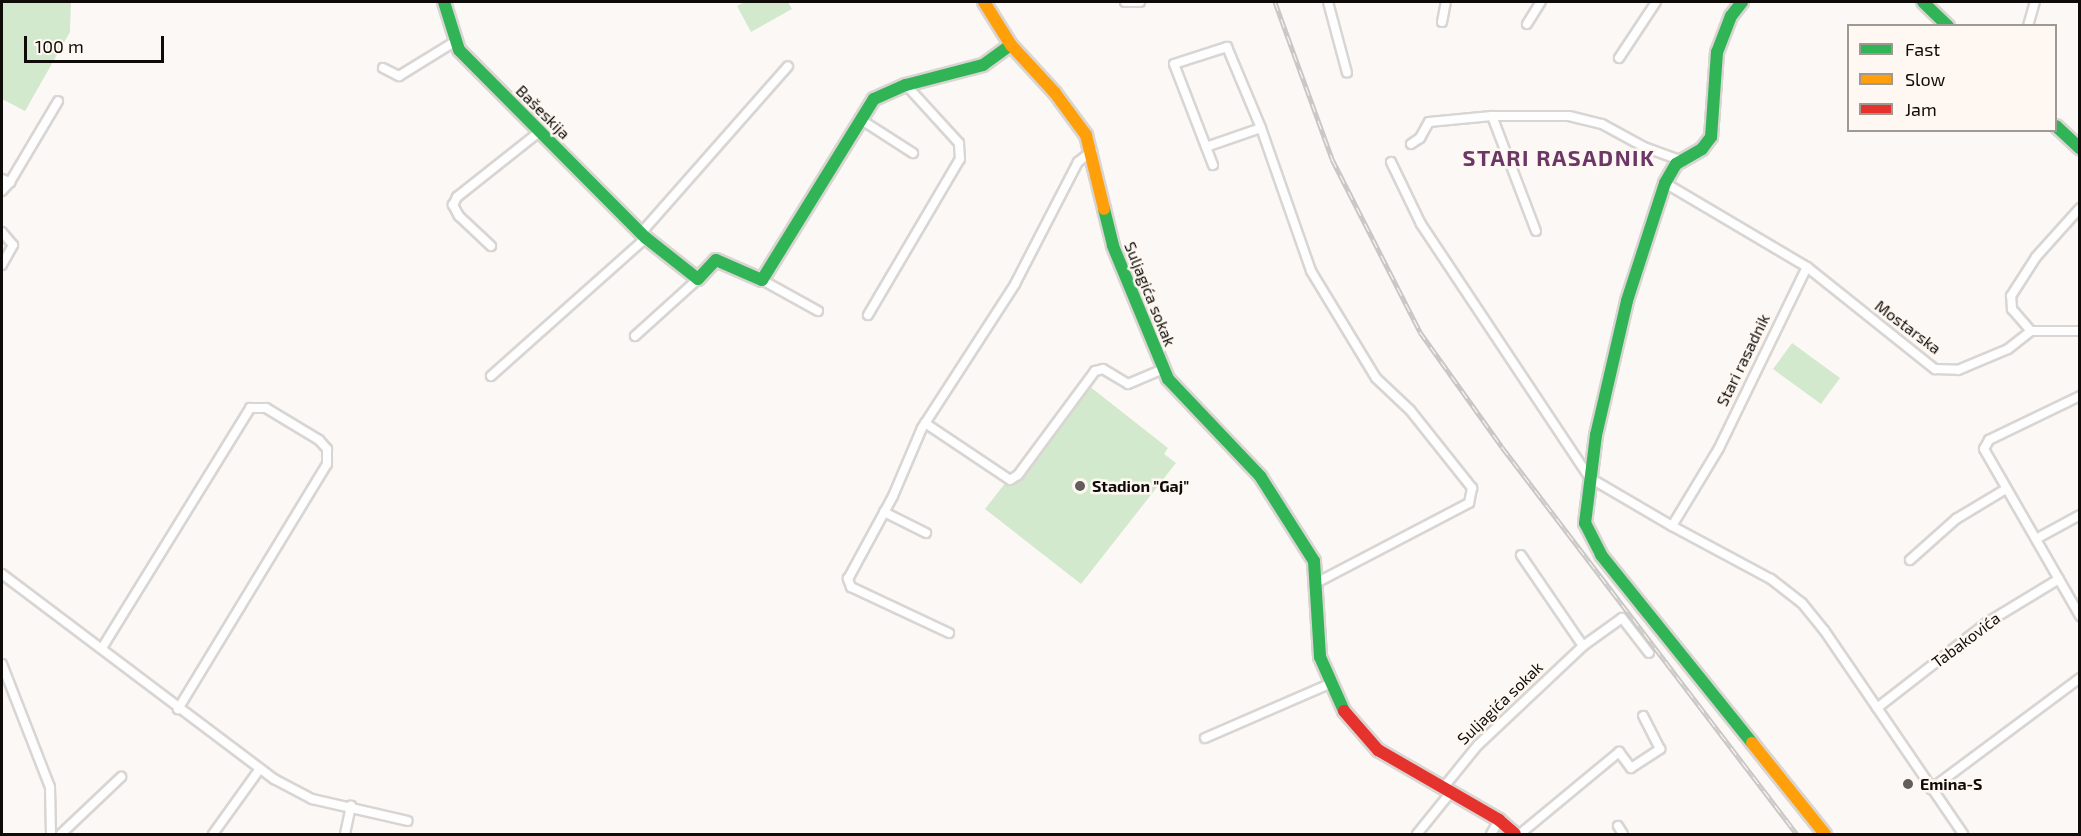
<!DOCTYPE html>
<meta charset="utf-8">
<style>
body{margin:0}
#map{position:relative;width:2081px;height:836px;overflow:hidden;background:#fcf8f5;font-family:"Exo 2",sans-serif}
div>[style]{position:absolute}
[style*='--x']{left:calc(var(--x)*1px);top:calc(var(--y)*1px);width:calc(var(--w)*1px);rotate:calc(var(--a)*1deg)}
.green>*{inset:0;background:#d3e9cd}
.roads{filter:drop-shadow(2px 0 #d9d5d2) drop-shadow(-2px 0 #d9d5d2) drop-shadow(0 2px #d9d5d2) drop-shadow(0 -2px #d9d5d2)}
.street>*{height:8px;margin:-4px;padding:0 4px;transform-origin:4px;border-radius:4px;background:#fffefe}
.fast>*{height:12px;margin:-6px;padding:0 6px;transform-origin:6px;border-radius:6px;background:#30b455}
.slow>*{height:12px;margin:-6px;padding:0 6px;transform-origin:6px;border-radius:6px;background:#ff9f0a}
.jam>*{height:12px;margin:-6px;padding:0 6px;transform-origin:6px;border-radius:6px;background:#e5322d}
.rail>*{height:5px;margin-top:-2.5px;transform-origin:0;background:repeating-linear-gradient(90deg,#fff8f2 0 9px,#c9c8c6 0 18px);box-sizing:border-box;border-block:2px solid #c9c8c6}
.dots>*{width:16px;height:16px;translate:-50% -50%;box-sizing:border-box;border:3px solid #fff8f2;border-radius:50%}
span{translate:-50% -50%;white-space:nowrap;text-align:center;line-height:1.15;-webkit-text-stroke:5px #fff8f2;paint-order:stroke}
.street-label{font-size:16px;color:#0f0b08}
.poi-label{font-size:16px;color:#0f0b08;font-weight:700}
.left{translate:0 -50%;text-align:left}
.district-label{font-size:22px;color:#6b3767;font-weight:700;letter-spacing:1.5px}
.frame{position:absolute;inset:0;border:3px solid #0f0b08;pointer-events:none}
.legend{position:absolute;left:1847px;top:24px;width:210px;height:108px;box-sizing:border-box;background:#fff8f2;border:2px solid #9f9994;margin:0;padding:8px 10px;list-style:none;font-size:18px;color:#0f0b08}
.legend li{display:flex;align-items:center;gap:12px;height:30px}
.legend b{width:30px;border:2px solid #9f9994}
.scale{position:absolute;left:24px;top:36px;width:140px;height:27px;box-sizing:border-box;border:3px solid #0f0b08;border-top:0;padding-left:8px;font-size:18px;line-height:21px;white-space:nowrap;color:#0f0b08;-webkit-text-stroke:4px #fff8f2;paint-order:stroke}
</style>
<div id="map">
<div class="green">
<div style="clip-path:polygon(2px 2px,71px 2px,70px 32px,25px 111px,2px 99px)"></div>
<div style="clip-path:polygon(745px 2px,788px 2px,792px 9px,751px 32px,737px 6px)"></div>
<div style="clip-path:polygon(1792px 343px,1840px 378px,1821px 404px,1773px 369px)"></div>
<div style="clip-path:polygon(1084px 382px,1168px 448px,1164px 454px,1176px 463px,1081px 584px,985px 509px)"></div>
</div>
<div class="roads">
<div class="street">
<div style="--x:1125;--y:2;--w:15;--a:0"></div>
<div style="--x:1328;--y:2;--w:73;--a:75"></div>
<div style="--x:1442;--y:22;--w:20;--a:-79"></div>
<div style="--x:1527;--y:24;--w:26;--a:-58"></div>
<div style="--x:2028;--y:26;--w:25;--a:-74"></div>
<div style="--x:1619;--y:58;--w:67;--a:-56.5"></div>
<div style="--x:383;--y:68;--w:18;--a:27"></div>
<div style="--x:399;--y:76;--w:67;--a:-31.6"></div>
<div style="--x:1492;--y:116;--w:123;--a:69.1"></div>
<div style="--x:860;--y:119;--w:63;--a:32.7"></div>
<div style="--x:1411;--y:144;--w:11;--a:-34"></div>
<div style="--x:1420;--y:138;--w:18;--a:-61"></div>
<div style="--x:1429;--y:122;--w:63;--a:-5.4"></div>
<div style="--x:1492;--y:116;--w:77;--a:0"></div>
<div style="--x:1569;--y:116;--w:34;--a:14"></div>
<div style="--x:1602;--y:124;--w:48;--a:28.7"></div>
<div style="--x:1644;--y:147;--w:38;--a:20"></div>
<div style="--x:1206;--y:147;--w:58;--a:-19.1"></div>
<div style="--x:1261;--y:128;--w:151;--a:70.7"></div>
<div style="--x:1311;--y:271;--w:125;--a:58.7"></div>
<div style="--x:1376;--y:378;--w:47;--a:43.3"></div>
<div style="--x:1410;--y:410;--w:100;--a:51.5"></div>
<div style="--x:1472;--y:488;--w:15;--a:101"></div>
<div style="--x:1469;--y:503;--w:170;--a:152.4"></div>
<div style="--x:1391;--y:162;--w:69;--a:64.2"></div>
<div style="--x:1421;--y:224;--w:305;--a:56.4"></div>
<div style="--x:1590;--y:478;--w:95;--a:30.3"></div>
<div style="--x:1672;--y:526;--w:91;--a:-58.9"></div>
<div style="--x:1719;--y:448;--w:201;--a:-64.1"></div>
<div style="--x:1807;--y:267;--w:165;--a:-149.4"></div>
<div style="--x:1213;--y:165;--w:108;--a:-111.1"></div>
<div style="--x:1174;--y:64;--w:56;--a:-17.8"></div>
<div style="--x:1227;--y:47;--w:88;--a:67.2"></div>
<div style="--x:2;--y:179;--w:9;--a:21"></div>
<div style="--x:10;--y:182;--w:12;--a:132"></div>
<div style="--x:10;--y:182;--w:94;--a:-59.3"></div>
<div style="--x:2;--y:232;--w:17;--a:50"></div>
<div style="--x:13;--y:245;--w:23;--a:119"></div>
<div style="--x:641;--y:233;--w:222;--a:-48.6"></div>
<div style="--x:491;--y:246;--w:44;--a:-136.8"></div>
<div style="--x:459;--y:216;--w:13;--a:-119"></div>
<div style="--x:453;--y:205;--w:9;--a:-63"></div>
<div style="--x:457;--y:197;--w:105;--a:-38.4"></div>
<div style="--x:1807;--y:267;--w:164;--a:38.6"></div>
<div style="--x:1935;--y:369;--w:23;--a:2"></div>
<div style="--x:1958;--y:370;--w:54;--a:-22.8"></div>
<div style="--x:2008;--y:349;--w:29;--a:-38"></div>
<div style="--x:2031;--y:331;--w:29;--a:-131"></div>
<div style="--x:2012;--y:309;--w:13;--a:-94"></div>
<div style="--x:2011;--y:296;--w:46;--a:-57.3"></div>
<div style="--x:2036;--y:257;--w:66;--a:-48.1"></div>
<div style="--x:762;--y:280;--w:64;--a:29"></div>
<div style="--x:868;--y:315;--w:181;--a:-59.5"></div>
<div style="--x:960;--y:159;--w:16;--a:-94"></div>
<div style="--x:959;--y:143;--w:79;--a:-132.4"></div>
<div style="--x:2031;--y:331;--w:49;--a:0"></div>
<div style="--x:635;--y:336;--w:85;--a:-42.1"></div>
<div style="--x:491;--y:376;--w:208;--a:-41.7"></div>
<div style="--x:2080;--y:396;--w:101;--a:154.2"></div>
<div style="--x:1989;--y:440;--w:10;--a:119"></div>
<div style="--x:1984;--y:449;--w:193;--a:60.1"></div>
<div style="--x:925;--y:423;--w:102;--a:33.8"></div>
<div style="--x:1010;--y:480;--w:9;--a:-32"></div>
<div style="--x:1018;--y:475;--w:129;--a:-53.5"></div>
<div style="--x:1095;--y:371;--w:8;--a:-14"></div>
<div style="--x:1103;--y:369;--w:29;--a:31"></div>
<div style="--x:1128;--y:384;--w:38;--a:-23"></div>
<div style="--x:884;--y:512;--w:47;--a:26.6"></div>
<div style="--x:1672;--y:526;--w:112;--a:28.2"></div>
<div style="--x:1771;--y:579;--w:39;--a:38"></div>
<div style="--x:1802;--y:603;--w:35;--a:51"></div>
<div style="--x:1824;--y:630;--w:247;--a:55.7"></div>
<div style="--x:2036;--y:539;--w:50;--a:-28.6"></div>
<div style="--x:1910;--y:560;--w:62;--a:-41.7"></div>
<div style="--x:1956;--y:519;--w:58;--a:-31"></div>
<div style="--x:2;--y:574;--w:341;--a:37"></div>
<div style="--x:274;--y:779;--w:43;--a:27.8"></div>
<div style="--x:312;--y:799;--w:98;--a:12.9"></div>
<div style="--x:949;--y:633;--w:108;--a:-154.9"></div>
<div style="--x:851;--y:587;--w:9;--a:-111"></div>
<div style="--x:848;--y:579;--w:94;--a:-61.5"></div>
<div style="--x:893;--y:496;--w:74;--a:-66.9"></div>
<div style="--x:922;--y:428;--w:171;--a:-57.1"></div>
<div style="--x:1015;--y:284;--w:137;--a:-62.7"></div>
<div style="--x:1078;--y:162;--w:18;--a:-38"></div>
<div style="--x:1583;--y:646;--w:48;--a:-35.7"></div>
<div style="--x:1622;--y:618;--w:44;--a:52.4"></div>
<div style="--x:102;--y:648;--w:282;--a:-58.3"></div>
<div style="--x:250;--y:408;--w:16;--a:0"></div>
<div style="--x:266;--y:408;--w:62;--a:31.1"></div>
<div style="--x:319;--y:440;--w:12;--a:48"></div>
<div style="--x:327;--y:449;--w:15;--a:90"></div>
<div style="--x:327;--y:464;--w:287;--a:121.3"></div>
<div style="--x:2;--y:664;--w:132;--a:68.7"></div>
<div style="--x:50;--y:787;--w:47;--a:88.8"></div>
<div style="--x:1877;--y:708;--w:140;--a:-37.8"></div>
<div style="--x:1988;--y:622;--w:83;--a:-31.2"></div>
<div style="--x:1205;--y:738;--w:135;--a:-23.5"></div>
<div style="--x:1443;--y:788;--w:55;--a:-50.9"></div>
<div style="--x:1478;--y:745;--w:144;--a:-43.3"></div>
<div style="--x:1583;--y:646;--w:110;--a:-124.3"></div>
<div style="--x:1931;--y:789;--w:186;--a:-36.7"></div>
<div style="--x:1618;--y:826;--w:9;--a:58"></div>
<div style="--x:61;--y:834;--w:83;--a:-43.5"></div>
<div style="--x:213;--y:834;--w:79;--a:-54.3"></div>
<div style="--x:345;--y:834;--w:29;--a:-78"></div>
<div style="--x:1417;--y:834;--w:54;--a:-51"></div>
<div style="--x:1491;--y:834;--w:16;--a:-60"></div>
<div style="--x:1520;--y:834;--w:129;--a:-39.6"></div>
<div style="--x:1619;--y:752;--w:20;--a:53"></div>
<div style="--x:1631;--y:768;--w:35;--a:-33"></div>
<div style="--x:1660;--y:749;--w:37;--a:-117"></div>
</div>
<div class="fast">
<div style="--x:444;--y:2;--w:50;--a:72.6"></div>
<div style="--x:459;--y:50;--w:265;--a:45.2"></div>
<div style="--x:646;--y:238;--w:66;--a:38.3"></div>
<div style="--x:698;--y:279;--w:26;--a:-47"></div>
<div style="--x:716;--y:260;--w:50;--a:23.5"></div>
<div style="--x:762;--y:280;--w:213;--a:-58.3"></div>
<div style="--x:874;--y:99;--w:35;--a:-24"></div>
<div style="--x:906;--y:85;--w:80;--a:-14.6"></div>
<div style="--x:983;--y:65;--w:34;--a:-36"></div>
<div style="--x:1742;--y:2;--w:18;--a:128"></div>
<div style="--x:1731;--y:16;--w:39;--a:111"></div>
<div style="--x:1717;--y:52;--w:85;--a:94"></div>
<div style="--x:1711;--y:137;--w:15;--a:127"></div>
<div style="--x:1702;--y:149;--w:30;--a:150"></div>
<div style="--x:1676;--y:164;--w:22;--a:120"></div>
<div style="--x:1665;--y:183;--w:124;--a:107.9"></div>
<div style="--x:1627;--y:301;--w:138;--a:103"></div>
<div style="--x:1596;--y:435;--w:89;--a:97.1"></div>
<div style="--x:1585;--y:523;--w:36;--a:63"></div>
<div style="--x:1601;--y:555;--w:241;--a:51.2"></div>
<div style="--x:1923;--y:2;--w:35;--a:44"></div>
<div style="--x:2056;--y:126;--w:33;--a:43"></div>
<div style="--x:1104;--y:209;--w:38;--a:76"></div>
<div style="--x:1113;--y:246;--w:144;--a:67.5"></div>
<div style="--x:1168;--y:379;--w:134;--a:46.5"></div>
<div style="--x:1260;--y:476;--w:101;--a:57.6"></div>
<div style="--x:1314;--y:561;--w:96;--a:86.4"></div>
<div style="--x:1320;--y:657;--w:59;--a:66"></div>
</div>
<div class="slow">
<div style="--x:984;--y:2;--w:51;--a:57.9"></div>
<div style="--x:1011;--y:45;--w:65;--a:47.5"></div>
<div style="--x:1055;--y:93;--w:52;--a:53.6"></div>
<div style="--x:1086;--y:135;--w:76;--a:76.3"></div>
<div style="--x:1752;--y:743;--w:117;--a:51.3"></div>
</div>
<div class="jam">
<div style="--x:1344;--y:711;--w:52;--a:48.9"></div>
<div style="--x:1378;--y:750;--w:140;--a:30"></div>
<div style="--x:1499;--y:820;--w:21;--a:41"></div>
</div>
</div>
<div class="rail">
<div style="--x:1275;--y:2;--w:167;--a:70"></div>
<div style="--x:1332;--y:159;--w:194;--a:63"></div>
<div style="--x:1420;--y:332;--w:141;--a:54.5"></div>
<div style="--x:1502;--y:447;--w:487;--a:52.7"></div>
</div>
<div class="dots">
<div style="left:1080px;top:486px;background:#625e5b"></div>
<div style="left:1908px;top:784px;background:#625e5b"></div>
</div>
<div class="street-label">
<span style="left:543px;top:112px;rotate:45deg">Bašeskija</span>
<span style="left:1150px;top:294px;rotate:68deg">Suljagića sokak</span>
<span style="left:1908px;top:327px;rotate:37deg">Mostarska</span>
<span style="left:1743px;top:360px;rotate:-64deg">Stari rasadnik</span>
<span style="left:1966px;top:640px;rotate:-37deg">Tabakovića</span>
<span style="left:1500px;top:703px;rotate:-44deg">Suljagića sokak</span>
</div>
<div class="poi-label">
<span class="left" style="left:1092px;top:486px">Stadion "Gaj"</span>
<span class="left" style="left:1920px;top:784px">Emina-S</span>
</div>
<div class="district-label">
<span style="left:1559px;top:158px">STARI RASADNIK</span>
</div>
<div class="frame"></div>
<ul class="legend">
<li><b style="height:8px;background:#30b455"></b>Fast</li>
<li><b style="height:8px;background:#ff9f0a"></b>Slow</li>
<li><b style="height:8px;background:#e5322d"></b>Jam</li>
</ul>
<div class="scale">100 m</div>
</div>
